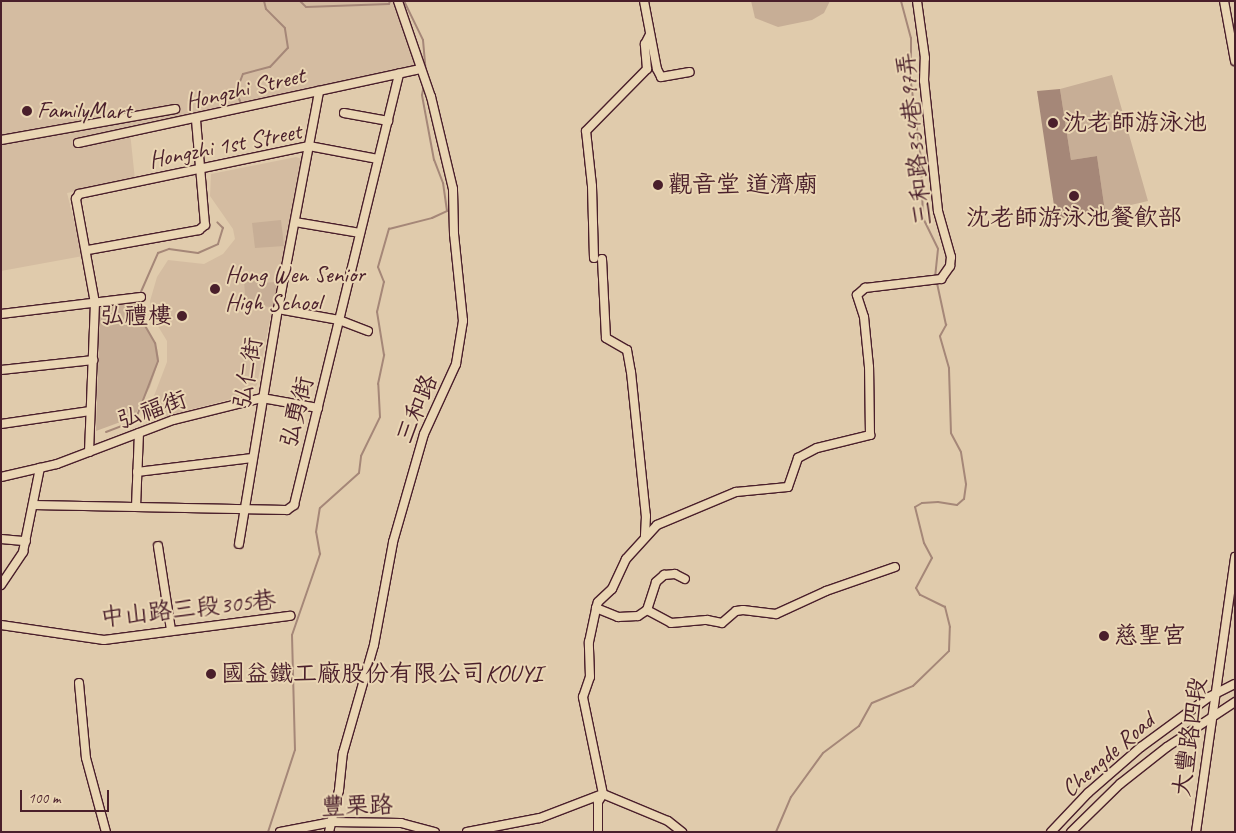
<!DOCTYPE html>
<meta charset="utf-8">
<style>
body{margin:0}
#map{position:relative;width:1236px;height:833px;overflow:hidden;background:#e0cbac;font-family:Caveat,"LXGW WenKai TC",sans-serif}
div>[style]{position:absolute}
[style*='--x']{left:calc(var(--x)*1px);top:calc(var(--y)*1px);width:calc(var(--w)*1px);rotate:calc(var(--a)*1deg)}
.built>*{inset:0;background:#d4bca1}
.green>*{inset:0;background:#c7ae96}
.water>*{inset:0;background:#a58778}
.stream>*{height:2px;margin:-1px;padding:0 1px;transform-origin:1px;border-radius:1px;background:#a58778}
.roads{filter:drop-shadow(1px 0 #4a1f2b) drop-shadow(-1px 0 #4a1f2b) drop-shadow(0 1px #4a1f2b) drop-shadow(0 -1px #4a1f2b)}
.minor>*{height:8px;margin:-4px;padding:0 4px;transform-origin:4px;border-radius:4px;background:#ead6b4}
.dots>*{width:14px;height:14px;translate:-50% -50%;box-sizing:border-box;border:2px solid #ead6b4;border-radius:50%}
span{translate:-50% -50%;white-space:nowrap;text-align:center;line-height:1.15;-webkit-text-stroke:4px #ead6b4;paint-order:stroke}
.street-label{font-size:24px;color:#4a1f2b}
.poi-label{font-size:24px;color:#4a1f2b}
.left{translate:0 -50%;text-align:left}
.right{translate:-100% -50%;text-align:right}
.frame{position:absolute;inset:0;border:2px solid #4a1f2b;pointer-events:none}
.scale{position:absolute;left:20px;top:790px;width:89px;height:22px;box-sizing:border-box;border:2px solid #4a1f2b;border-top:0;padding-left:6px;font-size:15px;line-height:18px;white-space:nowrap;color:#4a1f2b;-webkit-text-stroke:4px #ead6b4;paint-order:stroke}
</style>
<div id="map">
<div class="built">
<div style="clip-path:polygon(1px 1px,396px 1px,395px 9px,412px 43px,416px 65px,130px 132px,135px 180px,67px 193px,83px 256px,1px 271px)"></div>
<div style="clip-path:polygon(296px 157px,302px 159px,257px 385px,246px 395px,144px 422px,167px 362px,167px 341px,153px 318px,150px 301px,157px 277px,168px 260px,204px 264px,223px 254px,235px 239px,233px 229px,210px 196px,211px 174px)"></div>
</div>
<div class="green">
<div style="clip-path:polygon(751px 1px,830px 1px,824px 13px,812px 20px,778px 27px,755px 18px)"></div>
<div style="clip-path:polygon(1112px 75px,1148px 201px,1105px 211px,1097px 156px,1071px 160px,1060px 89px)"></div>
<div style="clip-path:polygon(281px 220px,284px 246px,255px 248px,252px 223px)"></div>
<div style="clip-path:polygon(261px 280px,261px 283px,276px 282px,277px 307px,246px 306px,244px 281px)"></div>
<div style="clip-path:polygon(139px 300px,141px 317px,157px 348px,159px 360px,150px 387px,134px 417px,96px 431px,100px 305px)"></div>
</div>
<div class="water">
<div style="clip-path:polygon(1060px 89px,1071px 160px,1097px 156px,1105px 211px,1056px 219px,1037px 91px)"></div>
</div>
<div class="stream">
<div style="--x:300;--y:1;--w:8;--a:45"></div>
<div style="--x:306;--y:7;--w:83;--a:-2.1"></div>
<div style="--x:389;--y:4;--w:3;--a:-72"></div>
<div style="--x:404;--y:1;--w:43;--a:64"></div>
<div style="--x:423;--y:40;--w:33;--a:85"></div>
<div style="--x:901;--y:1;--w:38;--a:75"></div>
<div style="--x:911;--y:38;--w:45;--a:90"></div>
<div style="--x:911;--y:83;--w:77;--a:82.5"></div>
<div style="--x:921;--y:159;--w:59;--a:88.1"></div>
<div style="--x:923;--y:218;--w:34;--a:64"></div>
<div style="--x:938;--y:249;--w:29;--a:96"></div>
<div style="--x:240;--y:101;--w:10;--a:-114"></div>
<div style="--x:236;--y:92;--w:19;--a:-69"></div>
<div style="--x:243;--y:74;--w:28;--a:-15"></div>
<div style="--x:270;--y:67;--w:26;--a:-47"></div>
<div style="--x:288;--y:48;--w:20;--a:-99"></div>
<div style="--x:285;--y:28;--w:27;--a:-135"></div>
<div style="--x:266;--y:9;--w:8;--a:-104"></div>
<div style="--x:140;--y:294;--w:45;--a:-66.3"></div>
<div style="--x:158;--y:253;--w:12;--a:-20"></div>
<div style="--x:169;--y:249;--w:29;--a:8"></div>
<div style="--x:198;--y:253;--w:22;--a:-24"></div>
<div style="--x:218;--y:244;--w:17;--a:-73"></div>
<div style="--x:223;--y:228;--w:8;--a:-135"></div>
<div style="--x:106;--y:432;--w:31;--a:-21"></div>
<div style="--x:135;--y:421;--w:64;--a:-69"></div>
<div style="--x:158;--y:361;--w:18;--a:-99"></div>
<div style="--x:155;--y:343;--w:30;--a:-120"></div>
<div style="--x:140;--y:317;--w:18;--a:-93"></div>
<div style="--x:268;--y:832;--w:86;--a:-71.8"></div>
<div style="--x:295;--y:750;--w:115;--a:-91.5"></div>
<div style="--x:292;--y:635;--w:86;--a:-70.9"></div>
<div style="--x:320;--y:554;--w:22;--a:-100"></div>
<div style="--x:316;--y:532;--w:24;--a:-81"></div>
<div style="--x:320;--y:508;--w:52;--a:-41.9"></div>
<div style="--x:359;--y:473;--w:17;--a:-83"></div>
<div style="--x:361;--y:456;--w:43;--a:-64"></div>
<div style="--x:380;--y:417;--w:33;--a:-93"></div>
<div style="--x:378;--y:384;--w:30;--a:-78"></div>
<div style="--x:384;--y:355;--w:44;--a:-99.2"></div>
<div style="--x:377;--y:312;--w:31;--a:-77"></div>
<div style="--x:384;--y:282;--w:16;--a:-112"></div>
<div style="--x:378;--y:267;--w:40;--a:-74"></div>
<div style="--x:389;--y:229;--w:44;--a:-14.3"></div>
<div style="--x:432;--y:218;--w:17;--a:-25"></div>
<div style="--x:447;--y:211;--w:28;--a:-98"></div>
<div style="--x:443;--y:183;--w:25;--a:-111"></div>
<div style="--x:434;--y:160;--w:66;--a:-100.5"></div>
<div style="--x:422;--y:95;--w:10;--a:-79"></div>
<div style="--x:776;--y:832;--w:38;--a:-67"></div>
<div style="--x:791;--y:797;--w:54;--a:-54"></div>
<div style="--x:823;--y:753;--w:45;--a:-36.9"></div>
<div style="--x:859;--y:726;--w:26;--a:-61"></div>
<div style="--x:872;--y:703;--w:44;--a:-22.5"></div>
<div style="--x:913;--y:686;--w:50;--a:-44.2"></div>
<div style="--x:949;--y:651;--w:24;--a:-88"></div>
<div style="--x:950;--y:627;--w:21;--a:-104"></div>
<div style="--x:945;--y:607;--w:28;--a:-154"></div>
<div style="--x:920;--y:595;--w:8;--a:-120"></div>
<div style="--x:916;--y:588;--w:34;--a:-62"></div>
<div style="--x:932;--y:558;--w:17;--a:-118"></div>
<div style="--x:924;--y:543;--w:37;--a:-104"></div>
<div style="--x:915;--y:507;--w:8;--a:-30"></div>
<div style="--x:922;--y:503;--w:16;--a:-4"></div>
<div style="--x:938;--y:502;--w:19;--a:9"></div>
<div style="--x:957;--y:505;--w:9;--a:-41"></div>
<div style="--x:964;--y:499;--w:15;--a:-82"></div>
<div style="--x:966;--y:484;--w:32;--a:-99"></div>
<div style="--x:961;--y:452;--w:21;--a:-118"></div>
<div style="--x:951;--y:433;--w:65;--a:-91.8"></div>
<div style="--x:949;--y:368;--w:33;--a:-106"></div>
<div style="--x:940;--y:336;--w:13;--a:-61"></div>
<div style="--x:946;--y:325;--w:43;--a:-102.1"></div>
</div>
<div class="roads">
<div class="minor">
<div style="--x:644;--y:1;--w:69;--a:79.2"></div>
<div style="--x:657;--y:69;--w:9;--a:63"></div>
<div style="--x:661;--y:77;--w:29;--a:-10"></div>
<div style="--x:1224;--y:1;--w:61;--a:79.6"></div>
<div style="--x:344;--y:113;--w:45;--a:10.3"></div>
<div style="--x:1;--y:140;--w:177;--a:-10.1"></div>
<div style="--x:78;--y:143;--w:349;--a:-12.2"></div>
<div style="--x:295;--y:222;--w:66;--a:9.6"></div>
<div style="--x:88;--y:250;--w:113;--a:-10.2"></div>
<div style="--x:199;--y:230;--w:8;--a:-40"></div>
<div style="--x:205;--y:225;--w:105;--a:-94.9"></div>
<div style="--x:594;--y:258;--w:72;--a:-91.6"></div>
<div style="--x:592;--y:186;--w:55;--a:-96.2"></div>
<div style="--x:586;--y:131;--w:87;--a:-45.5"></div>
<div style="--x:647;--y:69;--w:25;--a:-95"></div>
<div style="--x:645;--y:44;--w:11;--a:-63"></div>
<div style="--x:602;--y:259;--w:79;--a:87.1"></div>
<div style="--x:606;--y:338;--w:24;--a:30"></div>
<div style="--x:627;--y:350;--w:22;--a:80"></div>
<div style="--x:631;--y:372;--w:145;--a:84.1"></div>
<div style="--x:646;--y:516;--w:20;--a:93"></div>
<div style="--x:278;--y:309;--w:62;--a:10.2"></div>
<div style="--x:339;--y:320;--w:31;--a:21"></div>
<div style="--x:1;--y:314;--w:141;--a:-6.9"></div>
<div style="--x:1;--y:370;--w:93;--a:-6.2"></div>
<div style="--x:1;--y:424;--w:90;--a:-8.3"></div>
<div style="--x:89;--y:452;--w:149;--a:-87.7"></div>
<div style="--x:95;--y:303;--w:106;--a:-100.4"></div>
<div style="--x:76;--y:199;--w:6;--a:-59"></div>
<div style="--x:79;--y:194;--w:235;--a:-11.8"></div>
<div style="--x:309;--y:146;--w:70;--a:10.7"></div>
<div style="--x:137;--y:472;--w:116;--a:-6.9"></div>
<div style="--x:1;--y:477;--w:57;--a:-13.1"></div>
<div style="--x:57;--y:464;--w:124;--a:-20.8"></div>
<div style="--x:173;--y:420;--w:92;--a:-13.9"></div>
<div style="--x:262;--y:398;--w:57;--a:10.1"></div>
<div style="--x:33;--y:505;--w:254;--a:1.1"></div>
<div style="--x:287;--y:510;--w:9;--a:-36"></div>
<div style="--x:294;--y:505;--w:444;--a:-76.3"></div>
<div style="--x:136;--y:507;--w:74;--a:-87.7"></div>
<div style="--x:1;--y:539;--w:25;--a:5"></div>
<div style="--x:239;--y:544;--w:238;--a:-80.6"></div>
<div style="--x:278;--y:309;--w:222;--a:-79.3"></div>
<div style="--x:158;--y:546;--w:85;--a:81.2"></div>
<div style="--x:1;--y:585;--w:40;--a:-56"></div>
<div style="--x:23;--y:552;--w:86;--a:-78.6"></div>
<div style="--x:596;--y:608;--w:24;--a:22"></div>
<div style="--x:618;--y:617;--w:20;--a:-3"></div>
<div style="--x:638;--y:616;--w:11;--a:-34"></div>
<div style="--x:647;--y:610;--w:29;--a:-72"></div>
<div style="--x:656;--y:582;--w:11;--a:-41"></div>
<div style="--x:664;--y:575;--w:11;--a:-5"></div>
<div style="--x:675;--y:574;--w:11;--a:27"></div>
<div style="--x:647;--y:610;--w:27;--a:28"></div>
<div style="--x:671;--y:623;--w:36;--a:-5"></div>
<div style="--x:707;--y:620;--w:15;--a:11"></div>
<div style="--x:722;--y:623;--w:18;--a:-41"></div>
<div style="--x:736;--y:611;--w:7;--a:-8"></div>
<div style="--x:743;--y:610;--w:33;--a:7"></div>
<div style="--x:776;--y:614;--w:55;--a:-24.7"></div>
<div style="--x:826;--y:591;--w:73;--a:-19.2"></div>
<div style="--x:1;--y:625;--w:104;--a:8.3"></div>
<div style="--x:104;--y:640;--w:188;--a:-7.4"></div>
<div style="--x:79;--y:683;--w:75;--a:84.7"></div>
<div style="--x:86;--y:758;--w:77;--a:74.9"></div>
<div style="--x:603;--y:794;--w:99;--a:-101.7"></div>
<div style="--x:583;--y:697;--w:21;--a:-71"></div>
<div style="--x:590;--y:677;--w:35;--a:-92"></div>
<div style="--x:589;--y:642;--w:35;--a:-78"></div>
<div style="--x:596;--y:608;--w:6;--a:-72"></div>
<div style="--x:598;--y:602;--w:19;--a:-43"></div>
<div style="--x:612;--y:589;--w:33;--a:-65"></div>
<div style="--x:626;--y:559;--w:46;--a:-47.6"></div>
<div style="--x:657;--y:525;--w:86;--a:-22.7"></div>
<div style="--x:736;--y:492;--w:52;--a:-5.5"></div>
<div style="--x:788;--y:487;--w:31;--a:-71"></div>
<div style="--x:798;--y:458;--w:21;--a:-28"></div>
<div style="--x:817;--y:448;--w:55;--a:-13.8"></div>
<div style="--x:870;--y:435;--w:68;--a:-90.8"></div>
<div style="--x:869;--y:367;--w:50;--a:-95.7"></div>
<div style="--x:864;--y:317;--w:23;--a:-108"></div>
<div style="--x:857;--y:295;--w:11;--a:-41"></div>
<div style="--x:865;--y:288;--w:77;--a:-6.8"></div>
<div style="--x:941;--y:279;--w:16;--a:-55"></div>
<div style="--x:950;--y:266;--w:9;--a:-84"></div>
<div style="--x:951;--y:257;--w:48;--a:-105.8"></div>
<div style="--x:938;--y:211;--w:131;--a:-96.1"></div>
<div style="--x:924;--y:81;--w:23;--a:-88"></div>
<div style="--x:925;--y:58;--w:58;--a:-98"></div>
<div style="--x:280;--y:832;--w:53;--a:-10.9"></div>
<div style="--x:332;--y:822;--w:69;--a:0.8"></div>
<div style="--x:401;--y:823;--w:35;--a:15"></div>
<div style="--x:329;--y:832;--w:43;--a:-76.6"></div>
<div style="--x:339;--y:790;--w:37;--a:-84"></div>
<div style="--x:343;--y:753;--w:112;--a:-74"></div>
<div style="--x:374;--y:645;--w:105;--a:-79.5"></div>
<div style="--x:393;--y:542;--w:112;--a:-74"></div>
<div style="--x:424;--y:434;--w:77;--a:-65.4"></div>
<div style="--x:456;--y:364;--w:44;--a:-80.8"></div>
<div style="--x:463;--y:321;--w:87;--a:-95.9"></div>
<div style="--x:454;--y:234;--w:45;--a:-91.3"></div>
<div style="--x:453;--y:189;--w:95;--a:-103.4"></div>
<div style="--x:431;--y:97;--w:102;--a:-109"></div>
<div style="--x:467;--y:832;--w:74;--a:-10.9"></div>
<div style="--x:540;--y:818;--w:67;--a:-20.9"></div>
<div style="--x:603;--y:794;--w:70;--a:22.6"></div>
<div style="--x:668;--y:821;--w:18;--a:38"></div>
<div style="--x:598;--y:832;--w:30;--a:-90"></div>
<div style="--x:598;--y:802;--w:9;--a:-58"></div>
<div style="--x:1051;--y:832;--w:54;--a:-46.5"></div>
<div style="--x:1088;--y:793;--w:70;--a:-41"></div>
<div style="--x:1141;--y:747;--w:84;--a:-36.3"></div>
<div style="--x:1209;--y:697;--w:29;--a:-27"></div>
<div style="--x:1071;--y:832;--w:69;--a:-44.4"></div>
<div style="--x:1120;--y:784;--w:60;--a:-38.2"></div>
<div style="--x:1167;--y:747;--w:82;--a:-33.5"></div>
<div style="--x:1196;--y:832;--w:278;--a:-81.9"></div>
</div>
</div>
<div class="dots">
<div style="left:27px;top:111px;background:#4a1f2b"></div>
<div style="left:1053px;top:123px;background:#4a1f2b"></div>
<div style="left:658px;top:185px;background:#4a1f2b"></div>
<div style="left:1074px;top:196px;background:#4a1f2b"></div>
<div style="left:215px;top:289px;background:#4a1f2b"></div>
<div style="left:182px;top:316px;background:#4a1f2b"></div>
<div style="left:1104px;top:636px;background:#4a1f2b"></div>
<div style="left:211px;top:674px;background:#4a1f2b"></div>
</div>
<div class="street-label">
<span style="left:245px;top:89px;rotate:-13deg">Hongzhi Street</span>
<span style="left:915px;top:139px;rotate:-96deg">三和路354巷97弄</span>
<span style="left:225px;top:146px;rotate:-11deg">Hongzhi 1st Street</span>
<span style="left:248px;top:373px;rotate:-80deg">弘仁街</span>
<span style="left:417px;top:409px;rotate:-68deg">三和路</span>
<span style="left:152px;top:410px;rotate:-19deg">弘福街</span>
<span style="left:297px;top:412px;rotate:-76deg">弘勇街</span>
<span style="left:188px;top:609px;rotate:-6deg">中山路三段305巷</span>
<span style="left:1190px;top:737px;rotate:-82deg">大豐路四段</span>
<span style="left:1108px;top:755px;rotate:-41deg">Chengde Road</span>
<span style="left:357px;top:806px;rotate:-1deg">豐栗路</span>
</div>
<div class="poi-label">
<span class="left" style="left:37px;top:111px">FamilyMart</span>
<span class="left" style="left:1063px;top:123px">沈老師游泳池</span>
<span class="left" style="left:668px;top:185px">觀音堂 道濟廟</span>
<span style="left:1074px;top:218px">沈老師游泳池餐飲部</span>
<span class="left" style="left:225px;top:289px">Hong Wen Senior<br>High School</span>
<span class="right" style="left:172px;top:316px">弘禮樓</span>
<span class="left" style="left:1114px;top:636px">慈聖宮</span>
<span class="left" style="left:221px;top:674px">國益鐵工廠股份有限公司KOUYI</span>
</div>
<div class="frame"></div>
<div class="scale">100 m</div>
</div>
